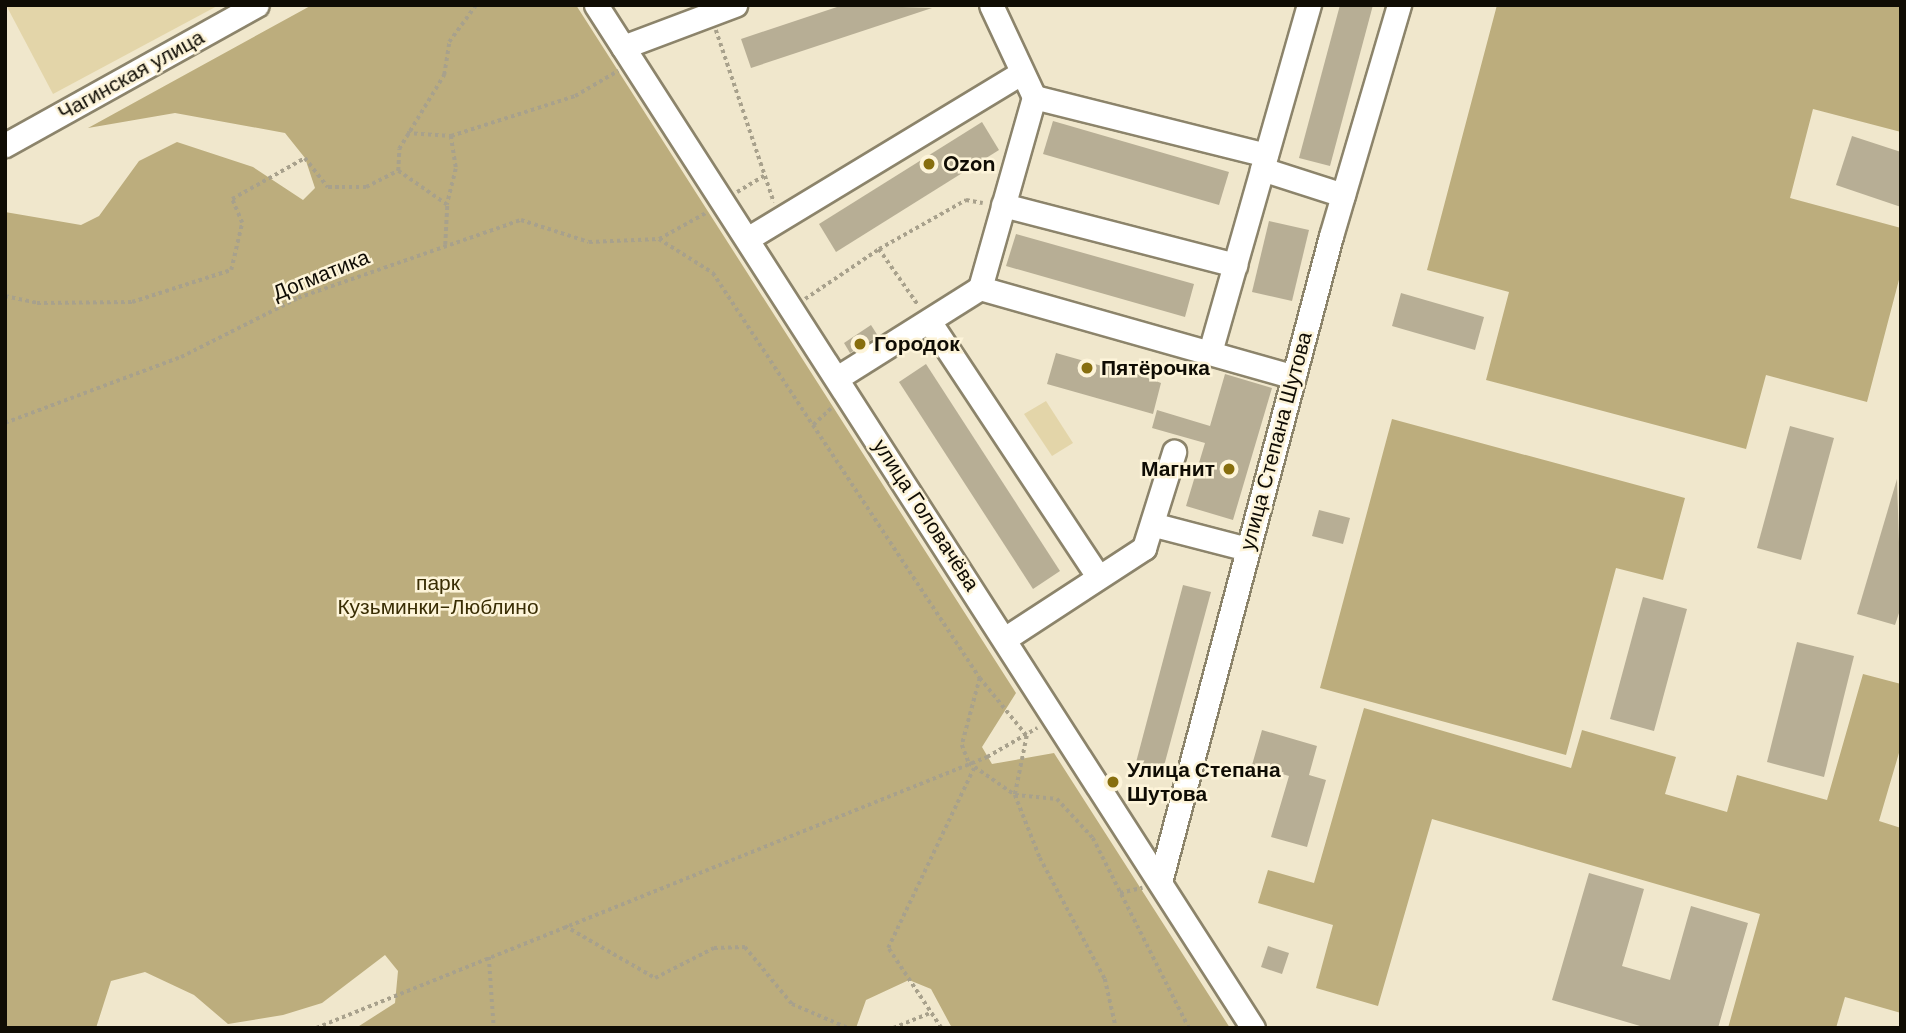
<!DOCTYPE html>
<meta charset="utf-8">
<style>
body{margin:0}
#map{position:relative;width:1906px;height:1033px;overflow:hidden;background:#f0e7cc;font-family:"DM Sans",sans-serif}
div>[style]{position:absolute}
[style*='--x']{left:calc(var(--x)*1px);top:calc(var(--y)*1px);width:calc(var(--w)*1px);rotate:calc(var(--a)*1deg)}
.green>*{inset:0;background:#e3d5a9}
.forest>*{inset:0;background:#bcad7d}
.building>*{inset:0;background:#b7ae95}
.path>*{height:3.5px;margin-top:-1.75px;transform-origin:0;background:repeating-linear-gradient(90deg,#a8a18c 0 3.5px,transparent 0 7px)}
.roads{filter:drop-shadow(2px 0 #8c846b) drop-shadow(-2px 0 #8c846b) drop-shadow(0 2px #8c846b) drop-shadow(0 -2px #8c846b)}
.minor>*{height:23px;margin:-11.5px;padding:0 11.5px;transform-origin:11.5px;border-radius:11.5px;background:#fff}
.dots>*{width:19px;height:19px;translate:-50% -50%;box-sizing:border-box;border:4px solid #fdf4d9;border-radius:50%}
span{translate:-50% -50%;white-space:nowrap;text-align:center;line-height:1.15;-webkit-text-stroke:5px #fdf4d9;paint-order:stroke}
.street-label{font-size:21px;color:#0f0c04}
.poi-label{font-size:21px;color:#0f0c04;font-weight:700}
.left{translate:0 -50%;text-align:left}
.right{translate:-100% -50%;text-align:right}
.park-label{font-size:21px;color:#392d04}
.frame{position:absolute;inset:0;border:7px solid #0f0c04;pointer-events:none}
</style>
<div id="map">
<div class="green">
<div style="clip-path:polygon(6px 5px,219px 5px,53px 94px)"></div>
<div style="clip-path:polygon(1046px 401px,1073px 443px,1052px 456px,1024px 414px)"></div>
</div>
<div class="forest">
<div style="clip-path:polygon(312px 5px,576px 5px,1016px 693px,982px 747px,992px 764px,1054px 753px,1230px 1028px,952px 1028px,931px 989px,909px 980px,866px 1000px,856px 1028px,356px 1028px,395px 1003px,398px 971px,385px 955px,322px 1003px,283px 1015px,228px 1024px,194px 995px,145px 972px,111px 981px,96px 1028px,5px 1028px,5px 212px,81px 225px,99px 216px,139px 161px,177px 142px,253px 167px,303px 200px,315px 188px,305px 158px,285px 133px,175px 113px,88px 128px)"></div>
<div style="clip-path:polygon(1497px 5px,1901px 5px,1901px 132px,1813px 109px,1790px 198px,1901px 228px,1901px 272px,1867px 402px,1766px 375px,1746px 449px,1486px 380px,1509px 292px,1427px 270px)"></div>
<div style="clip-path:polygon(1392px 419px,1685px 498px,1663px 580px,1616px 568px,1566px 755px,1320px 688px)"></div>
<div style="clip-path:polygon(1863px 674px,1901px 684px,1901px 746px,1879px 821px,1901px 828px,1901px 1013px,1845px 997px,1836px 1028px,1728px 1028px,1760px 914px,1432px 819px,1378px 1006px,1316px 988px,1333px 925px,1258px 903px,1268px 870px,1314px 883px,1364px 708px,1571px 768px,1582px 730px,1676px 757px,1665px 794px,1727px 812px,1737px 775px,1827px 800px)"></div>
</div>
<div class="building">
<div style="clip-path:polygon(843px 5px,932px 8px,751px 68px,741px 39px)"></div>
<div style="clip-path:polygon(1340px 5px,1373px 5px,1330px 166px,1299px 158px)"></div>
<div style="clip-path:polygon(1053px 121px,1229px 172px,1219px 205px,1043px 154px)"></div>
<div style="clip-path:polygon(982px 122px,999px 150px,836px 252px,819px 224px)"></div>
<div style="clip-path:polygon(1852px 136px,1901px 152px,1901px 207px,1836px 185px)"></div>
<div style="clip-path:polygon(1269px 221px,1309px 230px,1292px 301px,1252px 292px)"></div>
<div style="clip-path:polygon(1016px 234px,1194px 284px,1185px 317px,1006px 266px)"></div>
<div style="clip-path:polygon(1401px 293px,1484px 317px,1475px 350px,1392px 326px)"></div>
<div style="clip-path:polygon(871px 325px,878px 336px,850px 353px,844px 343px)"></div>
<div style="clip-path:polygon(1056px 353px,1102px 366px,1103px 361px,1161px 383px,1153px 414px,1047px 384px)"></div>
<div style="clip-path:polygon(926px 364px,1060px 571px,1033px 589px,899px 382px)"></div>
<div style="clip-path:polygon(1225px 374px,1272px 388px,1233px 520px,1186px 506px,1205px 443px,1152px 428px,1157px 410px,1210px 426px)"></div>
<div style="clip-path:polygon(1790px 426px,1834px 438px,1801px 560px,1757px 548px)"></div>
<div style="clip-path:polygon(1897px 479px,1901px 607px,1895px 625px,1857px 614px)"></div>
<div style="clip-path:polygon(1319px 510px,1350px 518px,1343px 544px,1312px 536px)"></div>
<div style="clip-path:polygon(1183px 585px,1211px 592px,1161px 777px,1134px 770px)"></div>
<div style="clip-path:polygon(1643px 597px,1687px 609px,1654px 731px,1610px 719px)"></div>
<div style="clip-path:polygon(1797px 642px,1854px 656px,1824px 777px,1767px 762px)"></div>
<div style="clip-path:polygon(1262px 730px,1317px 746px,1309px 775px,1326px 780px,1307px 847px,1271px 837px,1289px 776px,1252px 765px)"></div>
<div style="clip-path:polygon(1589px 873px,1644px 889px,1622px 966px,1670px 980px,1691px 906px,1748px 923px,1718px 1028px,1647px 1028px,1552px 1000px)"></div>
<div style="clip-path:polygon(1268px 946px,1289px 953px,1282px 974px,1261px 967px)"></div>
</div>
<div class="path">
<div style="--x:716;--y:30;--w:182;--a:71.4"></div>
<div style="--x:407;--y:133;--w:44;--a:3.9"></div>
<div style="--x:451;--y:136;--w:33;--a:81"></div>
<div style="--x:456;--y:169;--w:37;--a:104"></div>
<div style="--x:451;--y:136;--w:130;--a:-17.9"></div>
<div style="--x:575;--y:96;--w:50;--a:-30.2"></div>
<div style="--x:737;--y:192;--w:33;--a:-31"></div>
<div style="--x:659;--y:239;--w:64;--a:32.2"></div>
<div style="--x:713;--y:273;--w:182;--a:56.7"></div>
<div style="--x:813;--y:425;--w:25;--a:-43"></div>
<div style="--x:445;--y:245;--w:40;--a:-87.1"></div>
<div style="--x:447;--y:205;--w:60;--a:-145.2"></div>
<div style="--x:398;--y:171;--w:22;--a:-87"></div>
<div style="--x:399;--y:149;--w:87;--a:-58.7"></div>
<div style="--x:444;--y:75;--w:33;--a:-81"></div>
<div style="--x:449;--y:42;--w:46;--a:-53.9"></div>
<div style="--x:879;--y:249;--w:100;--a:-29.4"></div>
<div style="--x:966;--y:200;--w:17;--a:10"></div>
<div style="--x:5;--y:296;--w:33;--a:12"></div>
<div style="--x:37;--y:303;--w:95;--a:-0.6"></div>
<div style="--x:132;--y:302;--w:104;--a:-17.9"></div>
<div style="--x:231;--y:270;--w:48;--a:-76.8"></div>
<div style="--x:242;--y:223;--w:26;--a:-113"></div>
<div style="--x:232;--y:199;--w:84;--a:-29.3"></div>
<div style="--x:305;--y:158;--w:37;--a:52"></div>
<div style="--x:328;--y:187;--w:38;--a:0"></div>
<div style="--x:366;--y:187;--w:36;--a:-27"></div>
<div style="--x:805;--y:299;--w:89;--a:-34"></div>
<div style="--x:879;--y:249;--w:68;--a:55.1"></div>
<div style="--x:5;--y:423;--w:188;--a:-20.6"></div>
<div style="--x:181;--y:357;--w:131;--a:-26.8"></div>
<div style="--x:298;--y:298;--w:236;--a:-19.3"></div>
<div style="--x:521;--y:220;--w:71;--a:17.9"></div>
<div style="--x:589;--y:242;--w:70;--a:-2.5"></div>
<div style="--x:659;--y:239;--w:54;--a:-29"></div>
<div style="--x:813;--y:425;--w:303;--a:56.6"></div>
<div style="--x:980;--y:678;--w:75;--a:51"></div>
<div style="--x:1027;--y:736;--w:60;--a:101.5"></div>
<div style="--x:1015;--y:795;--w:68;--a:68.4"></div>
<div style="--x:1040;--y:858;--w:137;--a:61.8"></div>
<div style="--x:1105;--y:979;--w:50;--a:77.3"></div>
<div style="--x:980;--y:678;--w:69;--a:105"></div>
<div style="--x:962;--y:745;--w:19;--a:69"></div>
<div style="--x:969;--y:763;--w:56;--a:34.8"></div>
<div style="--x:1015;--y:795;--w:42;--a:5.4"></div>
<div style="--x:1057;--y:799;--w:53;--a:47.3"></div>
<div style="--x:1093;--y:838;--w:213;--a:63.2"></div>
<div style="--x:1120;--y:893;--w:23;--a:-13"></div>
<div style="--x:565;--y:926;--w:104;--a:30"></div>
<div style="--x:655;--y:978;--w:66;--a:-27"></div>
<div style="--x:714;--y:948;--w:31;--a:-2"></div>
<div style="--x:745;--y:947;--w:74;--a:50.5"></div>
<div style="--x:792;--y:1004;--w:61;--a:23.2"></div>
<div style="--x:489;--y:957;--w:71;--a:86"></div>
<div style="--x:316;--y:1028;--w:724;--a:-21.99"></div>
<div style="--x:987;--y:757;--w:58;--a:-30.1"></div>
<div style="--x:893;--y:1028;--w:40;--a:-22"></div>
<div style="--x:941;--y:1028;--w:96;--a:-123.5"></div>
<div style="--x:888;--y:948;--w:199;--a:-64.5"></div>
</div>
<div class="roads">
<div class="minor">
<div style="--x:596;--y:5;--w:1216;--a:57.29"></div>
<div style="--x:991;--y:5;--w:102;--a:64.9"></div>
<div style="--x:1034;--y:97;--w:239;--a:14"></div>
<div style="--x:623;--y:47;--w:120;--a:-20.6"></div>
<div style="--x:5;--y:145;--w:288;--a:-29.1"></div>
<div style="--x:1262;--y:169;--w:85;--a:17.8"></div>
<div style="--x:1003;--y:205;--w:240;--a:14.5"></div>
<div style="--x:747;--y:239;--w:318;--a:-31.2"></div>
<div style="--x:980;--y:288;--w:198;--a:-74.2"></div>
<div style="--x:929;--y:321;--w:306;--a:56.5"></div>
<div style="--x:1210;--y:352;--w:361;--a:-74.1"></div>
<div style="--x:837;--y:378;--w:169;--a:-32.2"></div>
<div style="--x:980;--y:288;--w:326;--a:15.8"></div>
<div style="--x:1155;--y:525;--w:96;--a:14.5"></div>
<div style="--x:1006;--y:638;--w:165;--a:-33.1"></div>
<div style="--x:1144;--y:548;--w:101;--a:-72.6"></div>
<div style="--x:1161;--y:878;--w:664;--a:-75.17"></div>
<div style="--x:1331;--y:236;--w:241;--a:-73.6"></div>
</div>
</div>
<div class="dots">
<div style="left:929px;top:164px;background:#876e0e"></div>
<div style="left:860px;top:344px;background:#876e0e"></div>
<div style="left:1087px;top:368px;background:#876e0e"></div>
<div style="left:1229px;top:469px;background:#876e0e"></div>
<div style="left:1113px;top:782px;background:#876e0e"></div>
</div>
<div class="street-label">
<span style="left:131px;top:75px;rotate:-29deg">Чагинская улица</span>
<span style="left:321px;top:275px;rotate:-22deg">Догматика</span>
<span style="left:1276px;top:441px;rotate:-75deg">улица Степана Шутова</span>
<span style="left:926px;top:515px;rotate:57deg">улица Головачёва</span>
</div>
<div class="poi-label">
<span class="left" style="left:943px;top:164px">Ozon</span>
<span class="left" style="left:874px;top:344px">Городок</span>
<span class="left" style="left:1101px;top:368px">Пятёрочка</span>
<span class="right" style="left:1215px;top:469px">Магнит</span>
<span class="left" style="left:1127px;top:782px">Улица Степана<br>Шутова</span>
</div>
<div class="park-label">
<span style="left:438px;top:595px">парк<br>Кузьминки-Люблино</span>
</div>
<div class="frame"></div>
</div>
